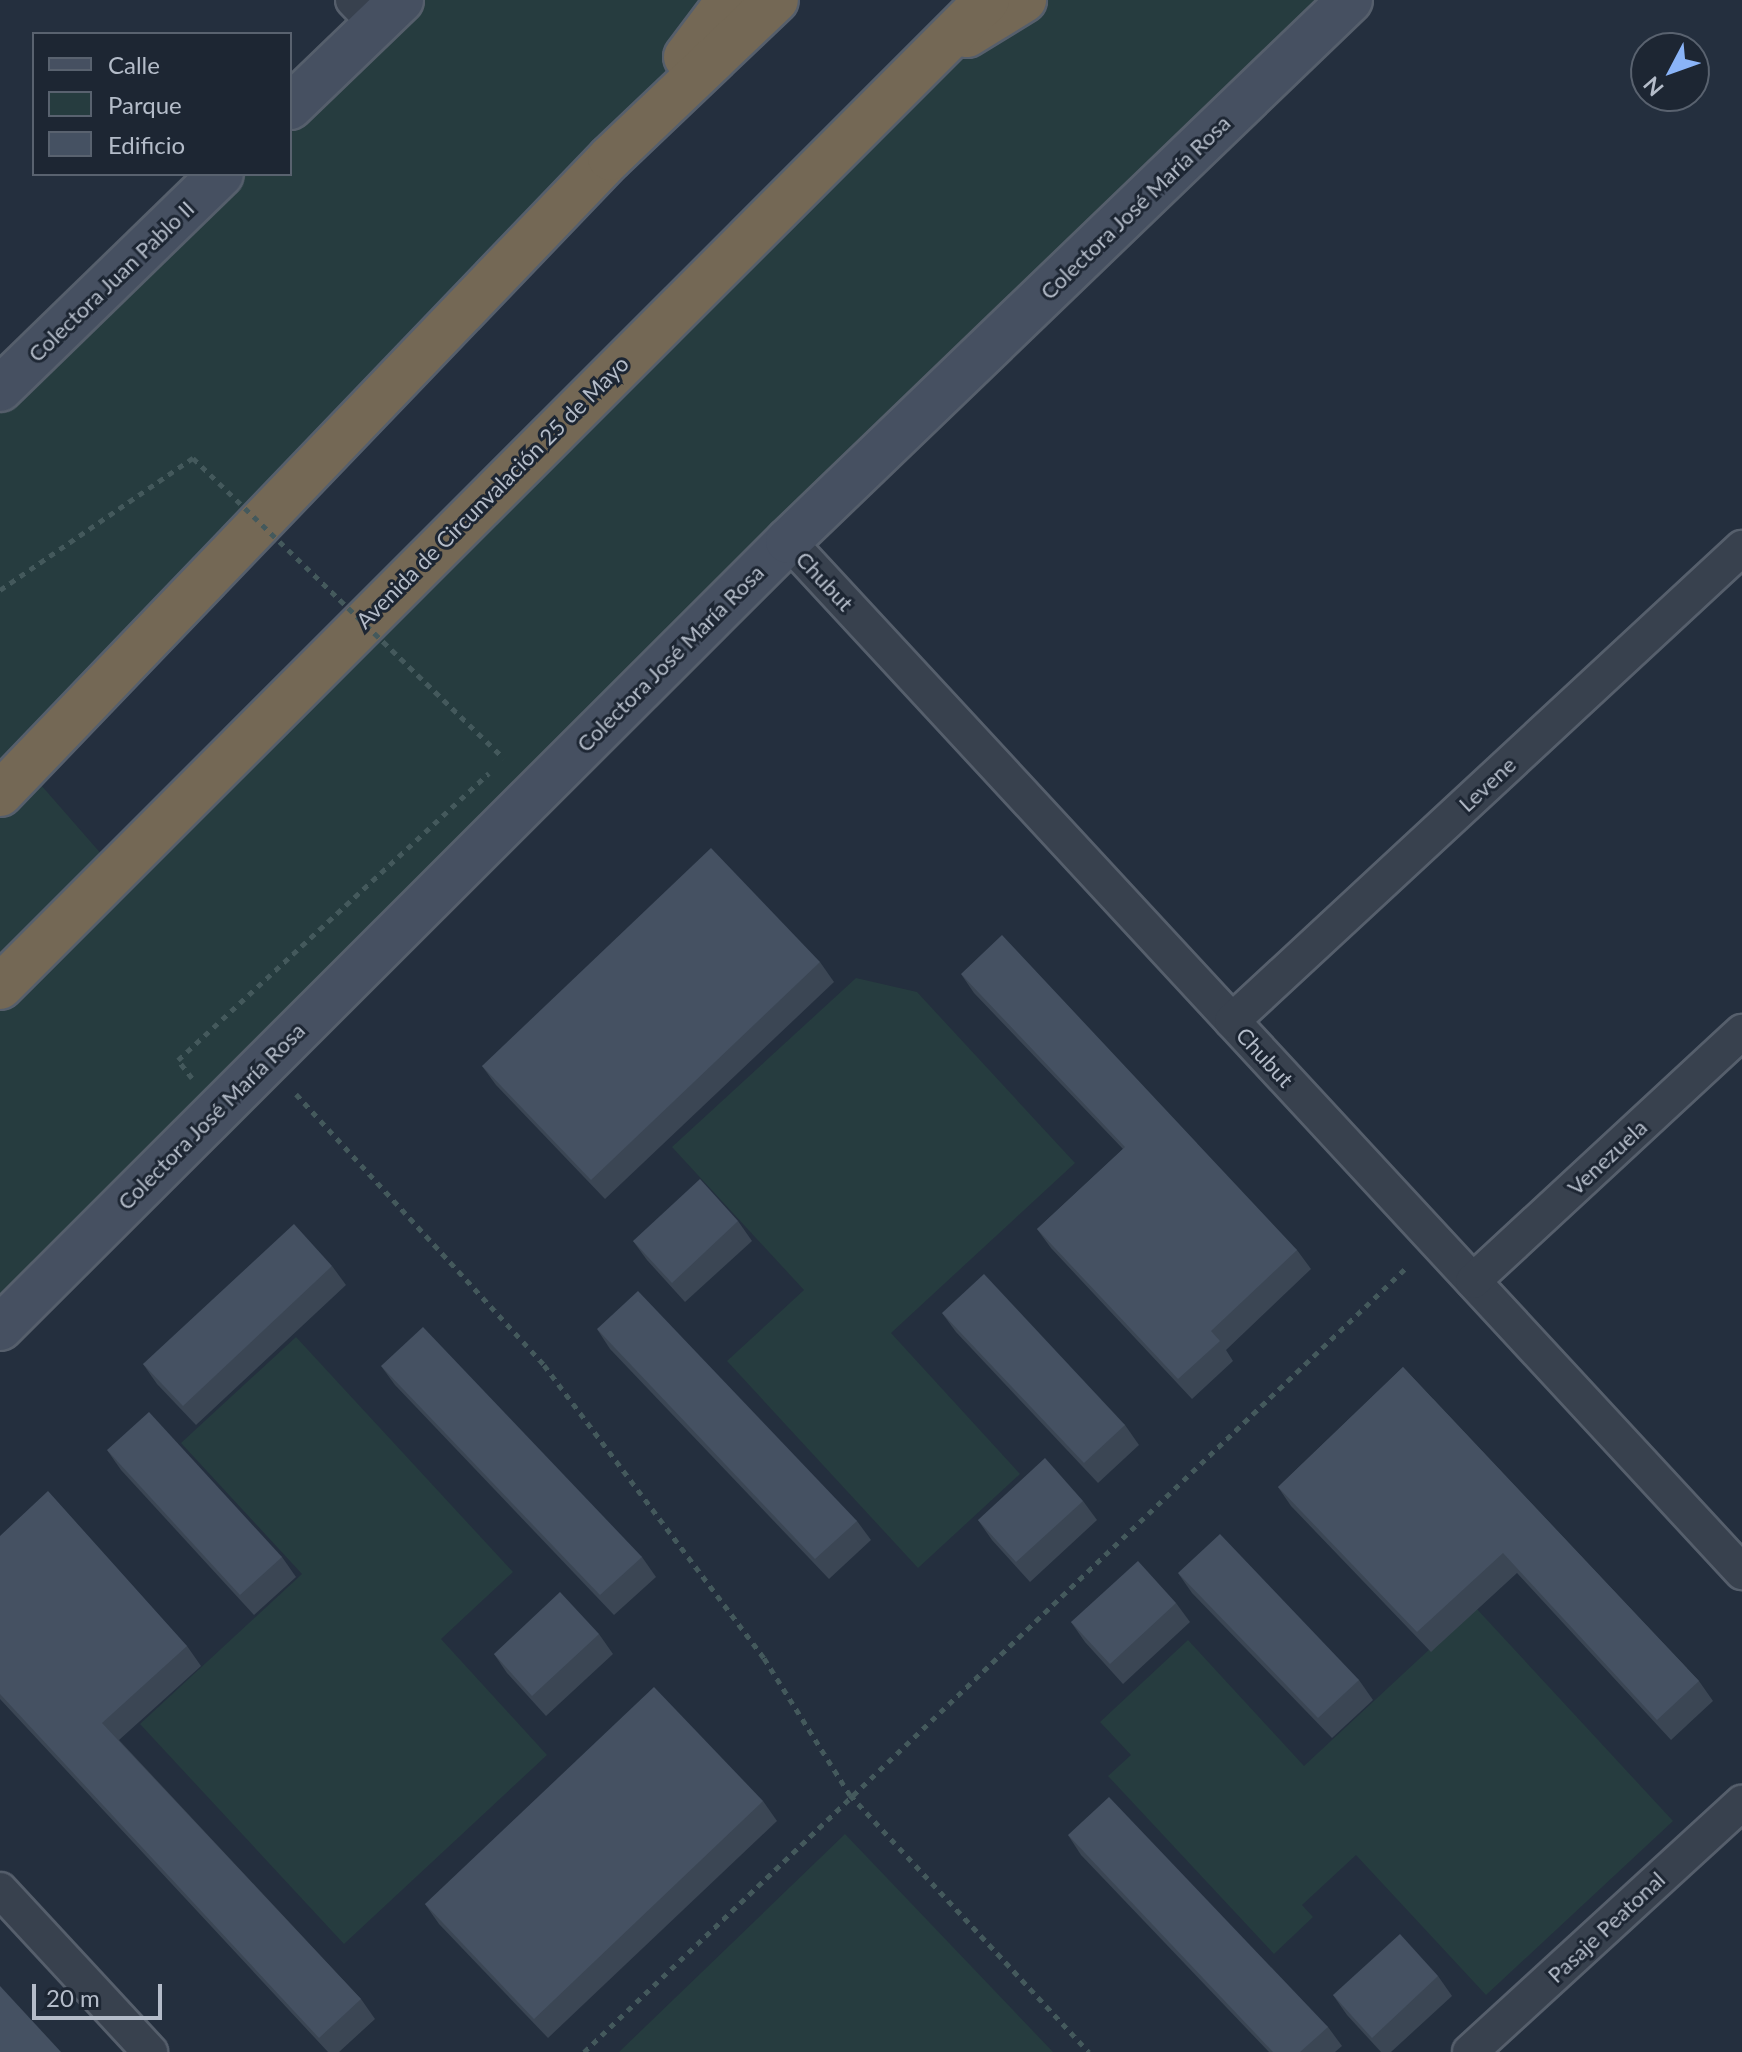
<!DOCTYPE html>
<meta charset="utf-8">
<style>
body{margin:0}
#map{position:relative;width:1742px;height:2052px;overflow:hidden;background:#242f3e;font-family:Lato,sans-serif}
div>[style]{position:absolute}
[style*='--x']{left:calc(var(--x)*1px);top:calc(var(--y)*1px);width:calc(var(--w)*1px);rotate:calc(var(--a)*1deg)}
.green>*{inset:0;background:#263c3f}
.path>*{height:5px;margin-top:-2.5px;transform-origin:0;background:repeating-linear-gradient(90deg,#44595c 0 6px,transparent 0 12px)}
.roads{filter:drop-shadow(2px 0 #565f6c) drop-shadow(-2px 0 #565f6c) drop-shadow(0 2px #565f6c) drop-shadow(0 -2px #565f6c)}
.minor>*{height:34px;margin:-17px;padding:0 17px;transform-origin:17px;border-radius:17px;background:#38414e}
.secondary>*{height:44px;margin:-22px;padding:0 22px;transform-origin:22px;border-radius:22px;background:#465061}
.motorway>*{height:44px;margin:-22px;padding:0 22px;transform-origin:22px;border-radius:22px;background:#746855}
.path-bridge>*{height:5px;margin-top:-2.5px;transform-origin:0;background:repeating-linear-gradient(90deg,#44595c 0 6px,transparent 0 12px)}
.wall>*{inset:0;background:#3b4654}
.building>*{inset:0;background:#455162}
span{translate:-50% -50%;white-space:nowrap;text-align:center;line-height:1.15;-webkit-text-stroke:6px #1d2633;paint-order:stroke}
.street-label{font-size:22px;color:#b4bcc9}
.legend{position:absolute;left:32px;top:32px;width:260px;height:144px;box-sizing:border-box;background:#1d2633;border:2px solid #59626f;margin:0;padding:10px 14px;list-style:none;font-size:24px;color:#b4bcc9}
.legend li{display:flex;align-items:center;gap:16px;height:40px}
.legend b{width:40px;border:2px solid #59626f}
.north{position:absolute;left:1630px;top:32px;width:80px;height:80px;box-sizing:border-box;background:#1d2633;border:2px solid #59626f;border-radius:50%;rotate:229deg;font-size:22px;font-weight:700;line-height:32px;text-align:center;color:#b4bcc9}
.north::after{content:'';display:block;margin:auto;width:28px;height:36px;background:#8ab4f8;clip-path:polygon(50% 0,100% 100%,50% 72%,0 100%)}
.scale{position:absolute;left:32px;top:1984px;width:130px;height:36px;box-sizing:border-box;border:4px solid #b4bcc9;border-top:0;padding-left:10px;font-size:24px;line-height:28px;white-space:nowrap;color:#b4bcc9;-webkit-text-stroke:6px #1d2633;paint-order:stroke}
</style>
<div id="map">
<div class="green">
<div style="clip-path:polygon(401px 0,776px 0,27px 769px,117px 872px,987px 0,1350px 0,0 1328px,0 389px,221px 174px,290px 174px,290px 107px)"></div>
<div style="clip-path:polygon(856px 978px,917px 992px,1075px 1163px,891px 1333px,1020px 1474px,918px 1568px,727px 1361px,804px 1290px,672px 1147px)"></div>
<div style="clip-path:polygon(296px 1337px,513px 1572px,441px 1639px,547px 1755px,344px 1944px,140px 1724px,302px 1574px,181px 1443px)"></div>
<div style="clip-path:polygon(1475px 1607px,1673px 1821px,1486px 1995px,1356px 1855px,1302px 1905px,1313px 1917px,1274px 1954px,1108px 1776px,1131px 1755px,1100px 1722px,1188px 1640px,1304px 1766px)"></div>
<div style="clip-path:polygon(845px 1834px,1053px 2052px,619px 2052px)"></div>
</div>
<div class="path">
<div style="--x:0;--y:590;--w:234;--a:-34.4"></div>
<div style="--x:192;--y:1078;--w:23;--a:-128"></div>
<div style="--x:178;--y:1060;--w:423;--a:-42.7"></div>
<div style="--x:296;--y:1094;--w:367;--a:47.5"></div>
<div style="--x:544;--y:1365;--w:366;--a:53.1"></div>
<div style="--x:764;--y:1658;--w:162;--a:57.9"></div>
<div style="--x:850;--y:1795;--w:351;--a:47.1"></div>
<div style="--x:584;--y:2052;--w:1139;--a:-43.65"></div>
</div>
<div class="roads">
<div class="minor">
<div style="--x:353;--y:0;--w:33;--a:46"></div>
<div style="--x:788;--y:541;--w:1405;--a:47.22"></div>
<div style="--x:1232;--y:1021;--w:696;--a:-42.84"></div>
<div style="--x:1473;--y:1281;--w:367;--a:-42.8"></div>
<div style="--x:0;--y:1890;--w:221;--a:47.2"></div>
<div style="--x:1470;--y:2052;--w:369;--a:-42.5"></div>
</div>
<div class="secondary">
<div style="--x:290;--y:107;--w:154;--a:-43.9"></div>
<div style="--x:0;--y:389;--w:308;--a:-44.2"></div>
<div style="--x:0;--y:1328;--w:1114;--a:-44.96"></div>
<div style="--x:788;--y:541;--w:780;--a:-43.91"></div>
</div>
<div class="motorway">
<div style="--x:967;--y:35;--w:67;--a:-31.6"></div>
<div style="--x:686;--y:57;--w:71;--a:-53"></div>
<div style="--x:0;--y:794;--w:881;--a:-46.2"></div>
<div style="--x:610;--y:158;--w:229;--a:-43.6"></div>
<div style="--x:0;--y:987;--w:1396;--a:-45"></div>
</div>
</div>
<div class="path-bridge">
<div style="--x:193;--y:458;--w:432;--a:44"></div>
</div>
<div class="wall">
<div style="clip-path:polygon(820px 962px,834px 982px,605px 1199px,496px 1085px,482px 1066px)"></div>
<div style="clip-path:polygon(961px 974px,1297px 1250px,1311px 1269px,1226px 1350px,1233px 1361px,1192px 1399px,1051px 1248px,1037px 1229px,1123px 1149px,974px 993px)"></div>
<div style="clip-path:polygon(738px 1221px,752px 1241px,685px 1302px,647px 1260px,633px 1241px)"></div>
<div style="clip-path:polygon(332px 1266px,346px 1285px,196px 1425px,157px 1384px,143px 1364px)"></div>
<div style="clip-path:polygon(942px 1313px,1125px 1425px,1139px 1445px,1098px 1483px,956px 1332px)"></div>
<div style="clip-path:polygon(597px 1329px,857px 1521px,871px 1540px,829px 1579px,610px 1349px)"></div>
<div style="clip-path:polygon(381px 1366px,642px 1557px,656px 1577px,614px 1615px,395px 1385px)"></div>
<div style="clip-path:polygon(1403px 1367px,1699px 1681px,1713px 1701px,1671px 1740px,1517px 1573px,1431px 1652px,1291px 1506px,1278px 1487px)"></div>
<div style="clip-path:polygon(107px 1450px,282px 1557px,296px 1577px,254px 1615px,121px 1470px)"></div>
<div style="clip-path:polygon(1083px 1501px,1097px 1520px,1030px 1582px,992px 1540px,978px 1520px)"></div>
<div style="clip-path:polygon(0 1536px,187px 1646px,201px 1666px,119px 1740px,361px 1999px,375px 2019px,339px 2052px,328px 2052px,0 1699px)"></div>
<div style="clip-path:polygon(1178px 1573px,1359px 1680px,1373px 1700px,1332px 1738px,1192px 1593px)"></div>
<div style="clip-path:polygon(1176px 1603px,1190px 1622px,1123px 1684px,1085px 1642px,1071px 1622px)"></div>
<div style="clip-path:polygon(599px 1634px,613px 1654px,546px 1716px,507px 1673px,494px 1654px)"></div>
<div style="clip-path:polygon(763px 1801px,777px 1821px,548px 2038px,439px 1924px,425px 1904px)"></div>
<div style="clip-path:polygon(1068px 1835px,1328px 2027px,1342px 2046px,1335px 2052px,1269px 2052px,1081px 1855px)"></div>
<div style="clip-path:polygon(1438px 1976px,1452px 1996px,1391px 2052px,1381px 2052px,1347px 2015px,1333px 1995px)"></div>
</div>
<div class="building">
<div style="clip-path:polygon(711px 848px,820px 962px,591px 1180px,482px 1066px)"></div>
<div style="clip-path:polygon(1002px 935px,1297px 1250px,1211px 1331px,1220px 1341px,1178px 1379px,1037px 1229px,1125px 1147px,961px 974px)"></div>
<div style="clip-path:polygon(700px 1179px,738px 1221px,672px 1283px,633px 1241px)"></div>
<div style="clip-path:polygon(294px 1224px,332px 1266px,183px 1406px,143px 1364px)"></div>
<div style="clip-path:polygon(984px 1274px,1125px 1425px,1084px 1463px,942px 1313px)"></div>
<div style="clip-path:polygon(638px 1291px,857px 1521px,815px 1559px,597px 1329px)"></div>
<div style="clip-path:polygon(423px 1327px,642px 1557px,600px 1595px,381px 1366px)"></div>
<div style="clip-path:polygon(1403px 1367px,1699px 1681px,1657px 1720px,1503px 1553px,1417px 1632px,1278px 1487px)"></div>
<div style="clip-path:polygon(149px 1412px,282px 1557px,240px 1595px,107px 1450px)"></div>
<div style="clip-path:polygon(1045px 1458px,1083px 1501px,1016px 1562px,978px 1520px)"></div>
<div style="clip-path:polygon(48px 1491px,187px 1646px,102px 1723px,361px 1999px,319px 2038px,0 1694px,0 1536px)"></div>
<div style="clip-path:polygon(1220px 1534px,1359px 1680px,1318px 1718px,1178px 1573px)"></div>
<div style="clip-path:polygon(1138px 1561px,1176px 1603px,1110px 1664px,1071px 1622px)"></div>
<div style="clip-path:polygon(560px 1592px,599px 1634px,532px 1696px,494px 1654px)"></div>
<div style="clip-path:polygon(654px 1687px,763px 1801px,534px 2019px,425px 1904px)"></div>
<div style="clip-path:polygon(1109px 1797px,1328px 2027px,1300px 2052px,1273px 2052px,1068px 1835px)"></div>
<div style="clip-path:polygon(1400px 1934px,1438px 1976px,1372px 2038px,1333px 1995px)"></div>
<div style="clip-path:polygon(0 1986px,61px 2052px,0 2052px)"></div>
</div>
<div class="street-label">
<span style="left:1135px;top:207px;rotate:-44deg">Colectora José María Rosa</span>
<span style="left:111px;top:281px;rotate:-44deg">Colectora Juan Pablo II</span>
<span style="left:492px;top:492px;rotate:-45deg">Avenida de Circunvalación 25 de Mayo</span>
<span style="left:825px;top:581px;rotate:47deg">Chubut</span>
<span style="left:670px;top:658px;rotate:-45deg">Colectora José María Rosa</span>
<span style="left:1487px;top:784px;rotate:-43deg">Levene</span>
<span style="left:1265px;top:1057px;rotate:47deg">Chubut</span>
<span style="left:211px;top:1116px;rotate:-45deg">Colectora José María Rosa</span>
<span style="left:1607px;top:1157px;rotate:-43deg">Venezuela</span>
<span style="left:1606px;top:1927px;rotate:-43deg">Pasaje Peatonal</span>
</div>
<ul class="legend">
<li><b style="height:10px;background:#465061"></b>Calle</li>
<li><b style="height:22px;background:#263c3f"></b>Parque</li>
<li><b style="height:22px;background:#455162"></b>Edificio</li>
</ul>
<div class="north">N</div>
<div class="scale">20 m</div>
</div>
